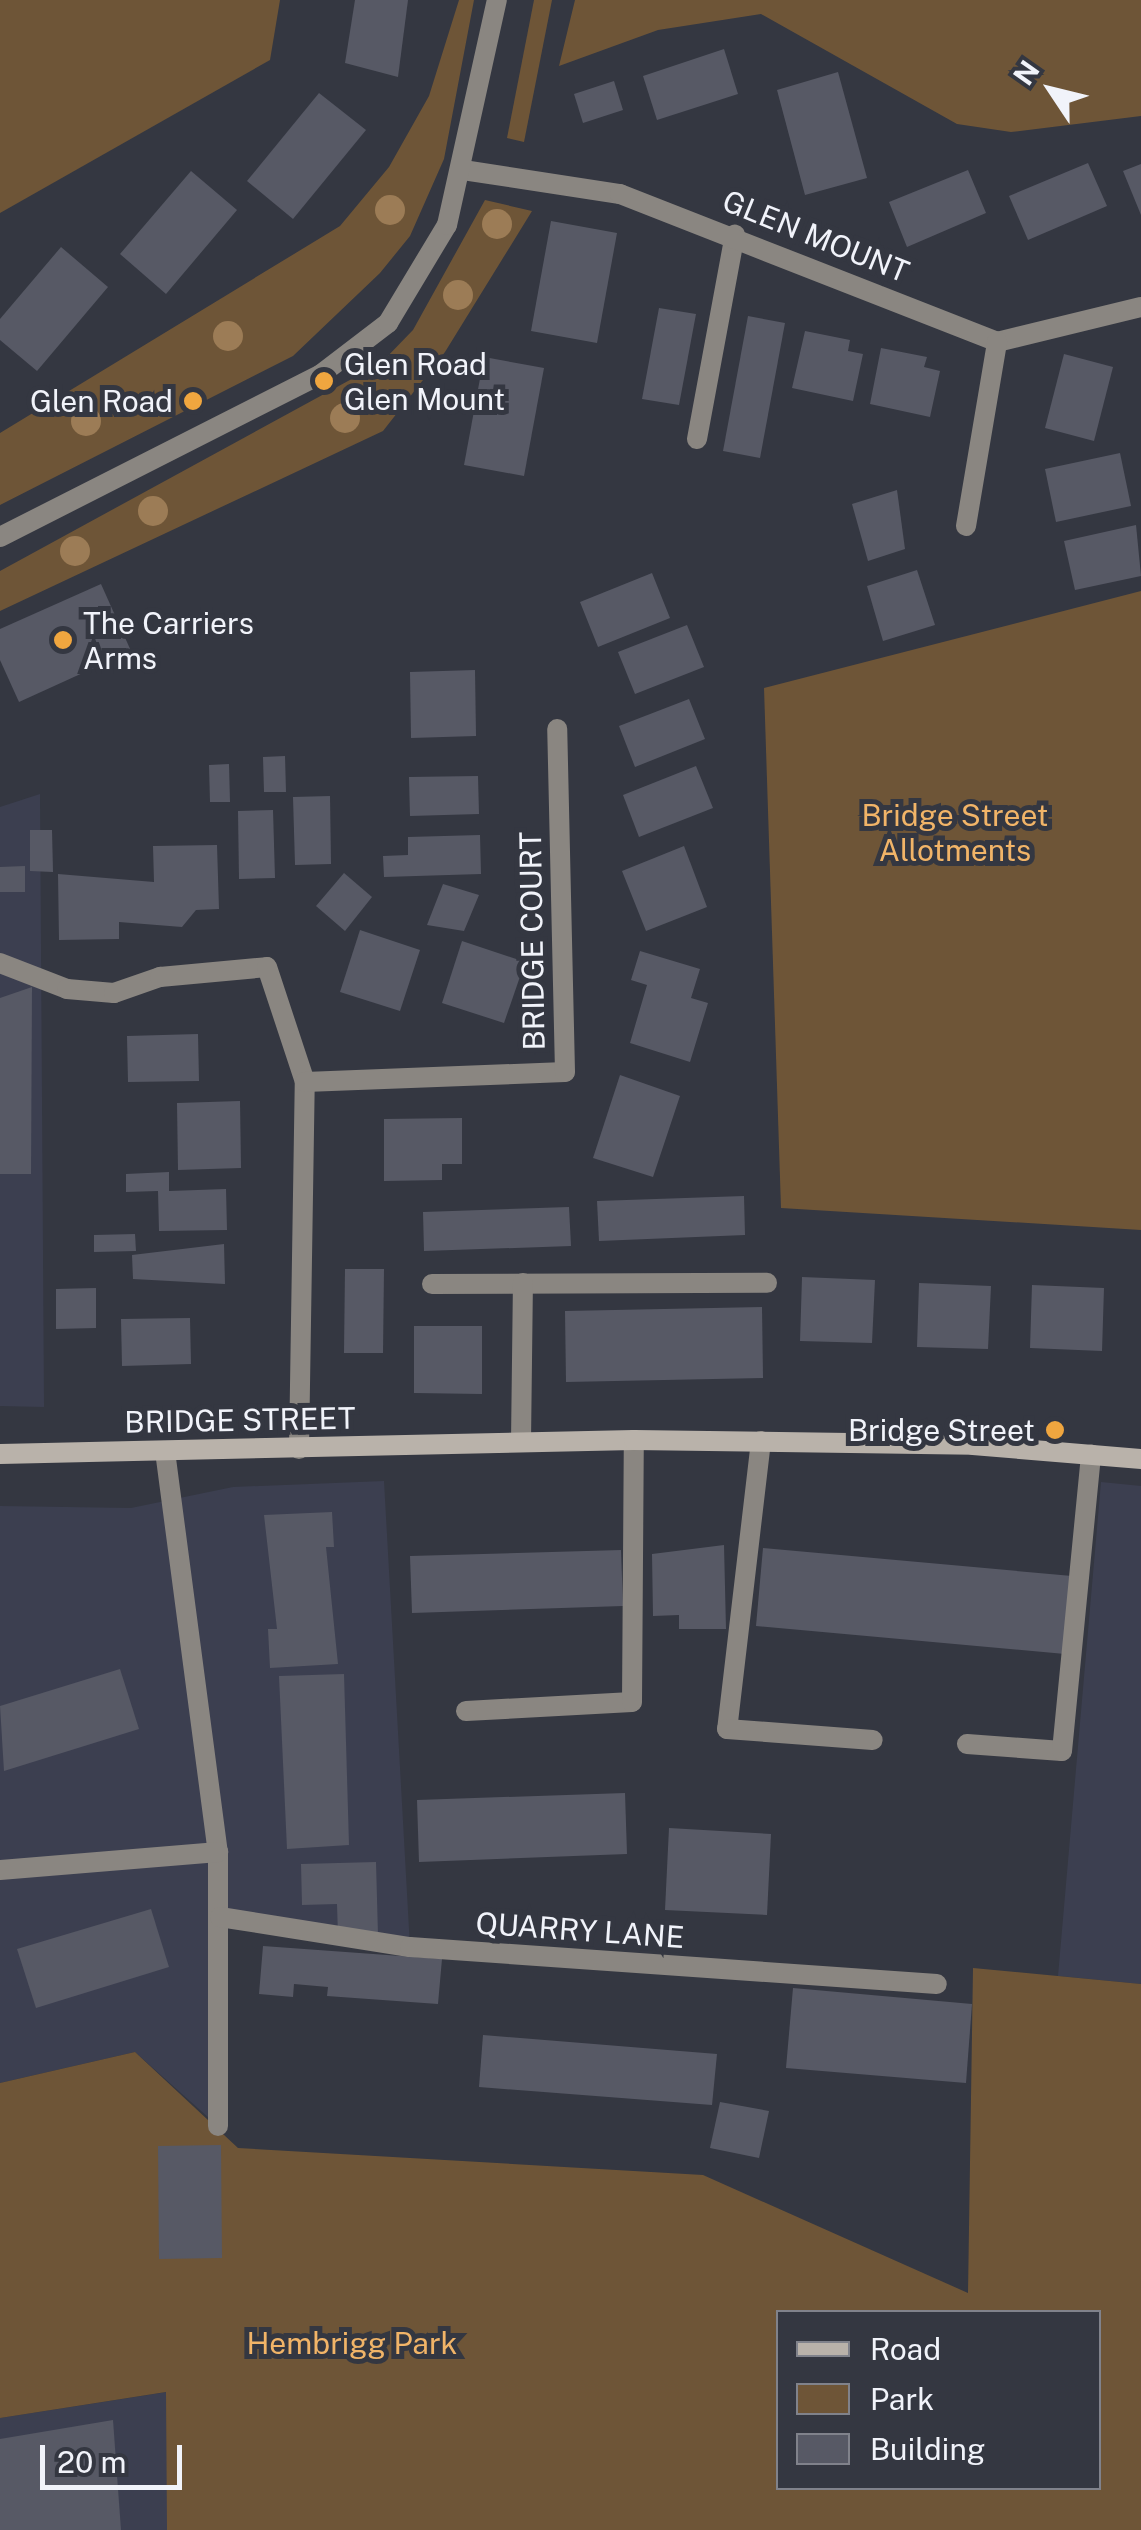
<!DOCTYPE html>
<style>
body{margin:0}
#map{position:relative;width:1141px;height:2530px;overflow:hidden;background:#343741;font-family:"Public Sans",sans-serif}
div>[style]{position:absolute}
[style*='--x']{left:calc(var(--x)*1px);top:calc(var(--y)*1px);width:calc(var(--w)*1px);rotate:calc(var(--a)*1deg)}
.built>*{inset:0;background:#3c3f50}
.green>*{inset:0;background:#6e5537}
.building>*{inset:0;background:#575965}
.service>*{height:20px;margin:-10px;padding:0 10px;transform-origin:10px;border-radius:10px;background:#8a8681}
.minor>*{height:20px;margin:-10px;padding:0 10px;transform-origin:10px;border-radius:10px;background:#8a8681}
.secondary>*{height:20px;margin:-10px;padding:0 10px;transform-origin:10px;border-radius:10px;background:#b9b2aa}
.trees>*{width:30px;height:30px;margin:-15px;border-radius:50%;background:#9c7c56}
.dots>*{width:28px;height:28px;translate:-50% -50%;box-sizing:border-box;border:5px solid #343741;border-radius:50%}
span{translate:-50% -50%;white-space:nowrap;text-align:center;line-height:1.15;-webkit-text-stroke:10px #343741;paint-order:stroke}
.street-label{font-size:30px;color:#f1f3fa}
.poi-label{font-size:30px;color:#f1f3fa}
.left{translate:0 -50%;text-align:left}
.right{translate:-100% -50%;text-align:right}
.park-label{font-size:30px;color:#f1b468}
.legend{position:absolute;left:776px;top:2310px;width:325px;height:180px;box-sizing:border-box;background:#343741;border:2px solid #80828b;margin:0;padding:12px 18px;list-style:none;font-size:30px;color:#f1f3fa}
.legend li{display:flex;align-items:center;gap:20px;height:50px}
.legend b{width:50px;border:2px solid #80828b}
.north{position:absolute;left:1001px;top:40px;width:100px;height:100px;-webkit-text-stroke:8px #343741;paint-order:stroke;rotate:305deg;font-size:28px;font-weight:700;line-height:40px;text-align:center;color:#f1f3fa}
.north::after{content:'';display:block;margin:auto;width:35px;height:45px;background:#f1f3fa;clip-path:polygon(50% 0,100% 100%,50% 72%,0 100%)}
.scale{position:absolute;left:40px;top:2445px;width:142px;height:45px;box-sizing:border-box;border:5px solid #f1f3fa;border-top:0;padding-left:12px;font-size:30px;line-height:35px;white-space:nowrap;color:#f1f3fa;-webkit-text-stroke:8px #343741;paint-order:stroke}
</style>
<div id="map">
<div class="built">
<div style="clip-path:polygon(40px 794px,44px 1407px,0 1406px,0 807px)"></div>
<div style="clip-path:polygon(384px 1481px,410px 1947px,220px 1918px,218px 2126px,135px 2052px,0 2083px,0 1506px,131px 1508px,233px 1487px)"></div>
<div style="clip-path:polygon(1101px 1482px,1141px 1486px,1141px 1984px,1058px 1976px)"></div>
<div style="clip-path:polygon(167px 2392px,167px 2530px,0 2530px,0 2418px)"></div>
</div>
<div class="green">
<div style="clip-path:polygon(0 0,280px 0,270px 60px,0 213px)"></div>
<div style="clip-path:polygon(459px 0,474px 0,444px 159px,410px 236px,380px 273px,293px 356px,0 505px,0 433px,340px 226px,389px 167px,429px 96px)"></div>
<div style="clip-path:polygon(534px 0,552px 0,524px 142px,507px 138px)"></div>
<div style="clip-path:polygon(575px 0,1141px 0,1141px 116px,1011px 132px,957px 124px,761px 14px,658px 30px,559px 66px)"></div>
<div style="clip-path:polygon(485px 200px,532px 211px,445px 352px,383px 431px,0 611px,0 571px,381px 363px,413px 330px)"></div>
<div style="clip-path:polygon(1141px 591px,1141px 1230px,781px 1208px,764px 688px)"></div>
<div style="clip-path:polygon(evenodd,973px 1968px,1141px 1984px,1141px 2530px,167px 2530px,166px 2392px,0 2418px,0 2083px,135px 2052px,238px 2148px,703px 2175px,968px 2293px,973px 1968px,778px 2312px,1098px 2312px,1098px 2488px,778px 2488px,778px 2312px)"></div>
</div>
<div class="building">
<div style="clip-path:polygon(355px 0,408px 0,398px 77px,345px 63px)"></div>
<div style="clip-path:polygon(724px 49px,738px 94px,657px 120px,643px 76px)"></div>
<div style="clip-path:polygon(838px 72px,867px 178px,805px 195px,777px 90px)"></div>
<div style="clip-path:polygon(614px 81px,623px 110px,583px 123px,574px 94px)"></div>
<div style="clip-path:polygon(319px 93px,366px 130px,293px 219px,247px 181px)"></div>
<div style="clip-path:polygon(1088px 163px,1107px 206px,1028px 240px,1009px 196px)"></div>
<div style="clip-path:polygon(1141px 164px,1141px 215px,1123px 171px)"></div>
<div style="clip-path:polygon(968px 170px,986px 213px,907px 247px,889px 202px)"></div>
<div style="clip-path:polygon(191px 171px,237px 210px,166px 294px,120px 254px)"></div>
<div style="clip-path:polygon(551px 221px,617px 233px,597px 343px,531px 331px)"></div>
<div style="clip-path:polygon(61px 247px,108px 287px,37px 371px,0 340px,0 319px)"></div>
<div style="clip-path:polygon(659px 308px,696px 314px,679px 405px,642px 399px)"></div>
<div style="clip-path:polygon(748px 316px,785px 323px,760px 458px,723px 451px)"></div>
<div style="clip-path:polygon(805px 331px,850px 340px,848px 351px,863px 354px,853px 401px,792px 388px)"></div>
<div style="clip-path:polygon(881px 348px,927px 357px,924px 367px,940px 371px,930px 417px,870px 404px)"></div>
<div style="clip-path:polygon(1064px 354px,1113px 367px,1094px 441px,1045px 428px)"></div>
<div style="clip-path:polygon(484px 357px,544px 368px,524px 476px,464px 465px)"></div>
<div style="clip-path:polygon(1120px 453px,1131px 506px,1056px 522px,1045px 469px)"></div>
<div style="clip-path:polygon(897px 490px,905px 549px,868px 561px,852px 504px)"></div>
<div style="clip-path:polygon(1136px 525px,1141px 576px,1075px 590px,1064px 541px)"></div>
<div style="clip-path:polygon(917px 570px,935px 625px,883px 641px,867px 586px)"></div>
<div style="clip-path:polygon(652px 573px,670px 618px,598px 647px,580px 602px)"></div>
<div style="clip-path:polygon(101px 584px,131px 651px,19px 702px,0 660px,0 629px)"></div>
<div style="clip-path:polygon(687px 625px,704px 667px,635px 694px,618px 652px)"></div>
<div style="clip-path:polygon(475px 670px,476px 736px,411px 738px,410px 672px)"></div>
<div style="clip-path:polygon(689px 699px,705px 739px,635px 767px,619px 726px)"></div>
<div style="clip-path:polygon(285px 756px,286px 792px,264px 792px,263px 757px)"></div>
<div style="clip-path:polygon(229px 764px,230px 802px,210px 802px,209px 765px)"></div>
<div style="clip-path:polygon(696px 766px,713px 808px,639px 837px,623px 795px)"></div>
<div style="clip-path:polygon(478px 776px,479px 814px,410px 816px,409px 777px)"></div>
<div style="clip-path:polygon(330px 796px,331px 864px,295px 865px,293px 797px)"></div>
<div style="clip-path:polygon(273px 810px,275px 878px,239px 879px,238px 811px)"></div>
<div style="clip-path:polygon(30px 830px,52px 830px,53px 872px,30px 871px)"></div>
<div style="clip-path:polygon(480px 835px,481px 874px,384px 877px,383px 856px,408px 855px,408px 837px)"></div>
<div style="clip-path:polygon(217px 845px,219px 909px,196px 910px,182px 927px,119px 922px,119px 939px,59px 940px,58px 874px,154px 882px,153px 846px)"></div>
<div style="clip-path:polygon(684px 846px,707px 907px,646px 931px,622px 871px)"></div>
<div style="clip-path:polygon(25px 866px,25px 892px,0 892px,0 867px)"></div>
<div style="clip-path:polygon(344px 873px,372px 897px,345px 931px,316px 906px)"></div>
<div style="clip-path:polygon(443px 884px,479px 895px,464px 931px,427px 925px)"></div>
<div style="clip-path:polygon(360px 930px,420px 950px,400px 1011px,340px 992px)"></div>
<div style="clip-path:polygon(462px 941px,525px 962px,504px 1023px,442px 1003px)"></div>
<div style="clip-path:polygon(640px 951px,700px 969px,691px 998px,708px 1003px,690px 1062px,630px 1043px,647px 985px,631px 980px)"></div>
<div style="clip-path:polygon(32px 987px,31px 1174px,0 1174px,0 998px)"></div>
<div style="clip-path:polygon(198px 1034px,199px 1081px,128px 1082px,127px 1036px)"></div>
<div style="clip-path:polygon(620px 1075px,680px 1096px,653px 1177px,593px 1158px)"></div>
<div style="clip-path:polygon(240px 1101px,241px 1168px,178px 1170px,177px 1103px)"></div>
<div style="clip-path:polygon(462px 1118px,462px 1164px,442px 1164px,442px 1180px,384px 1181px,384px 1119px)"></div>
<div style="clip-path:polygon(169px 1172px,169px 1191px,226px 1189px,227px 1230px,159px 1231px,158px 1191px,126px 1192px,126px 1174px)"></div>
<div style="clip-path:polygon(744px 1196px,745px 1235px,599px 1241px,597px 1201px)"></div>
<div style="clip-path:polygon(569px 1207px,571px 1246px,424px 1251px,423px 1212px)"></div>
<div style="clip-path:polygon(135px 1234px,136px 1251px,94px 1252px,94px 1235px)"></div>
<div style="clip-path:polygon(224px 1244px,225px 1284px,133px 1279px,132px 1255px)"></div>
<div style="clip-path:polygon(345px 1269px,384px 1269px,383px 1353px,344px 1353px)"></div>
<div style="clip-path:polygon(802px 1277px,875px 1280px,872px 1343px,800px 1341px)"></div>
<div style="clip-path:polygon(919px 1283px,991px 1286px,988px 1349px,917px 1347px)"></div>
<div style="clip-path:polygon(1032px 1285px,1104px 1288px,1102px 1351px,1030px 1348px)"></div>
<div style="clip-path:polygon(96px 1288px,96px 1328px,56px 1329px,56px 1289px)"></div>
<div style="clip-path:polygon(762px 1307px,763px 1378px,566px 1382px,565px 1311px)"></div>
<div style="clip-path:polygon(190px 1318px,191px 1364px,122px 1366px,121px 1319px)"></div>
<div style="clip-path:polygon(414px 1326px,482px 1326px,482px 1394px,414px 1393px)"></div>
<div style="clip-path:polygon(332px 1512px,334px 1547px,326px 1547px,338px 1664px,270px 1668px,268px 1629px,277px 1629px,264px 1515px)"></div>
<div style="clip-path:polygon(724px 1545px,726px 1629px,679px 1629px,679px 1615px,653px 1616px,652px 1554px)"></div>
<div style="clip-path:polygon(763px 1548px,1072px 1576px,1065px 1654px,756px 1626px)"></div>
<div style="clip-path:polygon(621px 1550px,623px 1606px,412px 1613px,410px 1556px)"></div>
<div style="clip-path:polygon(120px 1669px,139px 1729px,4px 1771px,0 1706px)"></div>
<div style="clip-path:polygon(344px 1674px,349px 1845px,287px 1849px,279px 1676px)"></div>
<div style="clip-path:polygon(625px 1793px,627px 1854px,419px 1862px,417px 1800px)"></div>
<div style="clip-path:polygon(669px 1828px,771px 1834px,767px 1915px,665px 1910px)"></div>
<div style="clip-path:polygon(376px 1862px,378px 1935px,338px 1936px,337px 1904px,302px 1905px,301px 1864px)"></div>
<div style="clip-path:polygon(151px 1909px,169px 1967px,36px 2008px,17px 1949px)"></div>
<div style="clip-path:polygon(263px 1946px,442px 1959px,438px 2004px,327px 1996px,328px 1987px,294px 1984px,293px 1997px,259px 1994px)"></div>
<div style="clip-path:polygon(793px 1988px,972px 2004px,966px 2083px,786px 2068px)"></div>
<div style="clip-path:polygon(483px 2035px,717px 2054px,712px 2105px,479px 2087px)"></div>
<div style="clip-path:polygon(720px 2102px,769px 2111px,759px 2158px,710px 2148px)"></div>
<div style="clip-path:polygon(221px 2145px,222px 2258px,159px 2259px,158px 2146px)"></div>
<div style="clip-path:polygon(113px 2420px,121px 2530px,0 2530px,0 2439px)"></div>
</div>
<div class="service">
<div style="--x:697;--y:439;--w:208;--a:-79.5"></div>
<div style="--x:0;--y:963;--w:72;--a:21.2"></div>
<div style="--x:67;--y:989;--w:47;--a:4.9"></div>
<div style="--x:114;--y:993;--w:49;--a:-19.2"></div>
<div style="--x:160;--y:977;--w:107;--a:-5.3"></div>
<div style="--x:761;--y:1441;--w:290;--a:96.7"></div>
<div style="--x:727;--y:1729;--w:146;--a:4.3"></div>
<div style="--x:466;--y:1711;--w:166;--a:-3.1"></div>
<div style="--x:632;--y:1702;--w:262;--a:-89.6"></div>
<div style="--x:967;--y:1744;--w:95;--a:4.2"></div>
<div style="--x:1062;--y:1751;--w:298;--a:-84.4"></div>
</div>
<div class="minor">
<div style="--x:463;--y:170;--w:159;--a:8.7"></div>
<div style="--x:620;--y:194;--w:405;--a:21.4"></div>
<div style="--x:997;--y:342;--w:148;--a:-13.7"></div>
<div style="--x:966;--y:526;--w:187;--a:-80.4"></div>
<div style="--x:0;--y:537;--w:359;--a:-26.9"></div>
<div style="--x:320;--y:375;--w:86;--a:-37.4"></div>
<div style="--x:388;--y:323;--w:114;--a:-59"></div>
<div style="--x:447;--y:225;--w:230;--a:-77.5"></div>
<div style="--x:267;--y:967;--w:121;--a:71.7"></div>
<div style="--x:432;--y:1284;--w:335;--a:-0.2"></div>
<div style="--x:521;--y:1442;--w:159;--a:-89.3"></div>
<div style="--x:299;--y:1449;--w:367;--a:-89.1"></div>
<div style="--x:305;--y:1082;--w:260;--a:-2.2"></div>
<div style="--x:565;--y:1072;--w:343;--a:-91.3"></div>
<div style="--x:165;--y:1451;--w:404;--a:82.5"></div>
<div style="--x:218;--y:1852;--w:274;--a:90"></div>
<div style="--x:0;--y:1870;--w:219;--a:-4.7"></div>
<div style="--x:220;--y:1917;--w:192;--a:9"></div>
<div style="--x:410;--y:1947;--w:528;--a:4.02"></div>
</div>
<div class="secondary">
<div style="--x:0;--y:1454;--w:634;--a:-1.27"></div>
<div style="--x:634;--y:1440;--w:339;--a:0.8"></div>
<div style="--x:973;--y:1445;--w:169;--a:4.8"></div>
</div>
<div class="trees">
<div style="left:390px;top:210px"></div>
<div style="left:497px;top:224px"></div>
<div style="left:458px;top:295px"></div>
<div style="left:228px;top:336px"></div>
<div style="left:345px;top:418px"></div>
<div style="left:86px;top:421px"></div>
<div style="left:153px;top:511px"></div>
<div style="left:75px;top:551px"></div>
</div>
<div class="dots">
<div style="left:324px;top:381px;background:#f0a63f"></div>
<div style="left:193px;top:401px;background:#f0a63f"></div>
<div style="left:63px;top:640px;background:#f0a63f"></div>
<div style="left:1055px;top:1430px;background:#f0a63f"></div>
</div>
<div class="street-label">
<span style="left:816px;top:236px;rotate:22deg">GLEN MOUNT</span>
<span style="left:532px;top:941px;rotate:-91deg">BRIDGE COURT</span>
<span style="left:240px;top:1420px;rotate:-1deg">BRIDGE STREET</span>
<span style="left:580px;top:1930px;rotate:4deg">QUARRY LANE</span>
</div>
<div class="poi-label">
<span class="left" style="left:344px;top:381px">Glen Road<br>Glen Mount</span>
<span class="right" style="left:173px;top:401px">Glen Road</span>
<span class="left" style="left:83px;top:640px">The Carriers<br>Arms</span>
<span class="right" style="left:1035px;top:1430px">Bridge Street</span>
</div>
<div class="park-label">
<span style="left:955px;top:832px">Bridge Street<br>Allotments</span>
<span style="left:352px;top:2343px">Hembrigg Park</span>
</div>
<ul class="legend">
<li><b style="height:12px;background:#b9b2aa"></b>Road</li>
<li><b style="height:28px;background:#6e5537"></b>Park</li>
<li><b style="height:28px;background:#575965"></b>Building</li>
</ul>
<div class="north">N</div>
<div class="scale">20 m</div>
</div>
